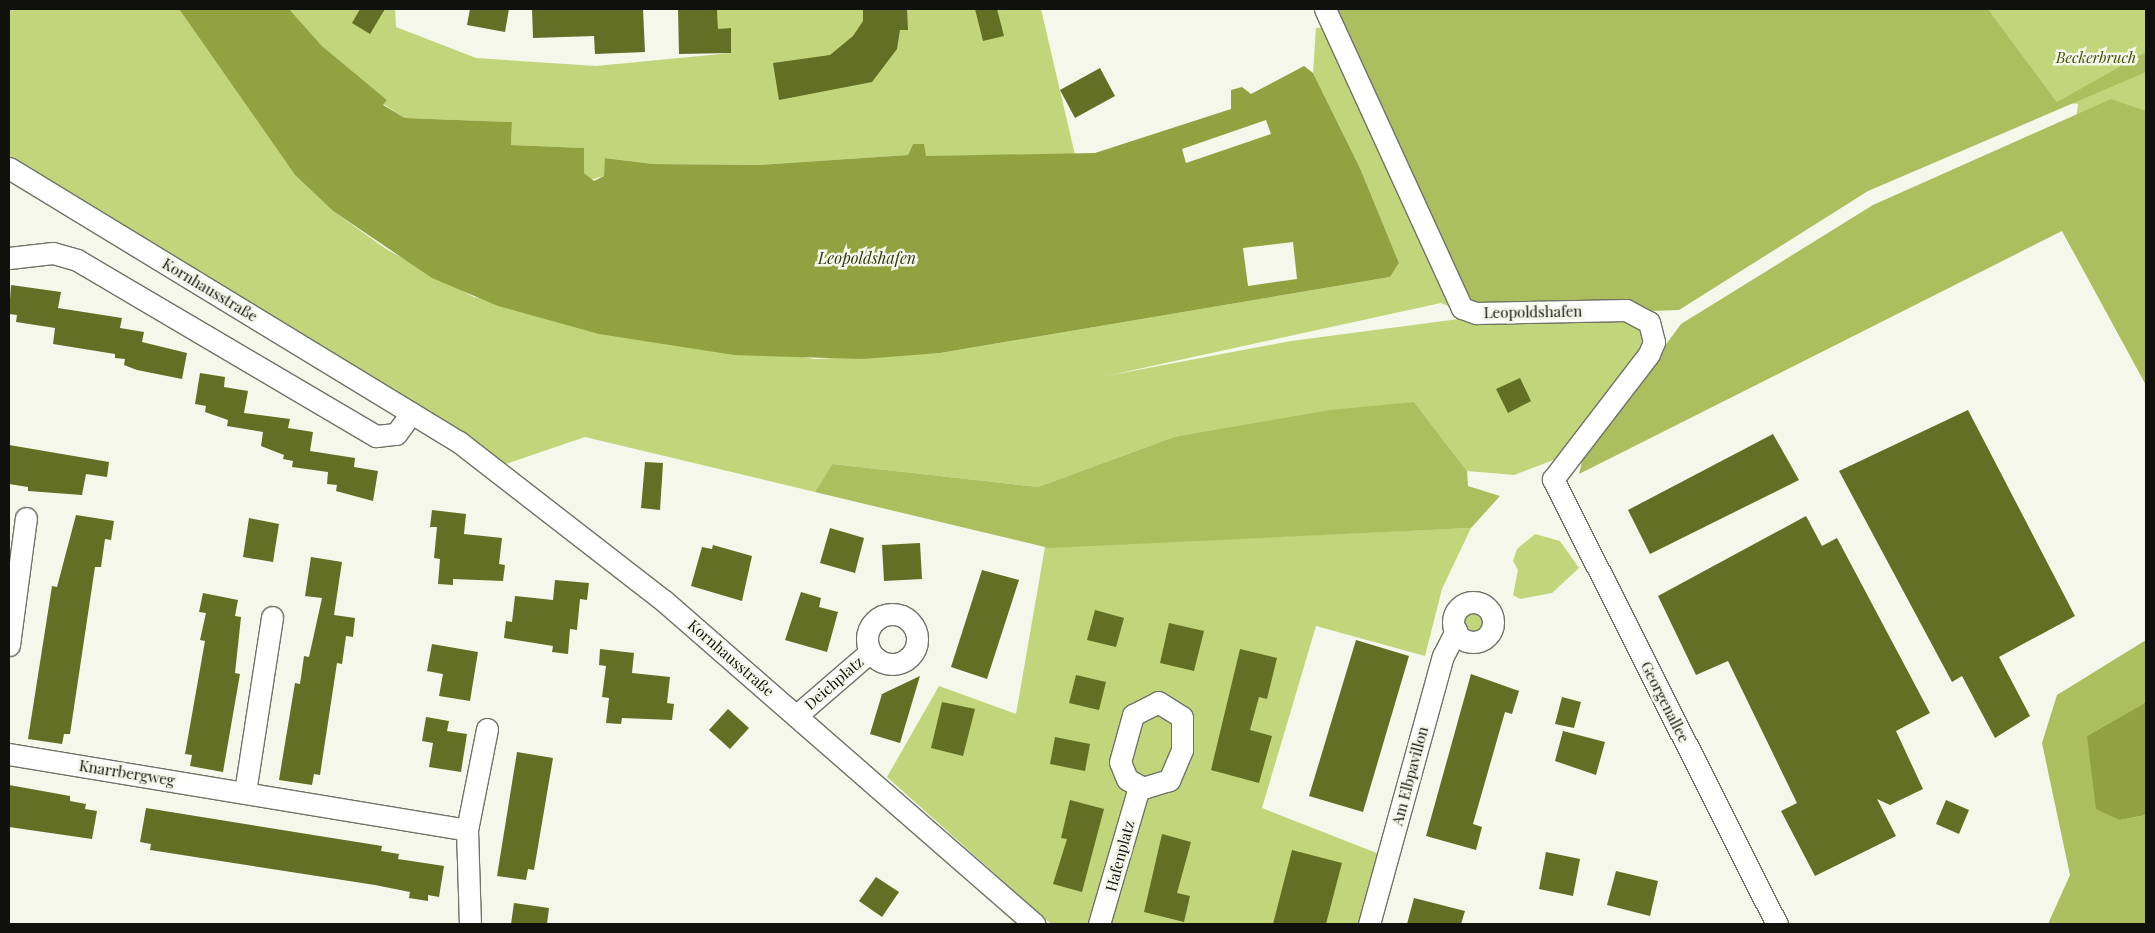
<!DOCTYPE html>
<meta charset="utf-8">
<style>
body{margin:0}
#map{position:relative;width:2155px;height:933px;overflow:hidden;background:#f4f7ea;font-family:"Playfair Display",serif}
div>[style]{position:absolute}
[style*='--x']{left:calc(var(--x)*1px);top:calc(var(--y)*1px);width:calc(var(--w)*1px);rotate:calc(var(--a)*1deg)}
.green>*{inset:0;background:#c3d57b}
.round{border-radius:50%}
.forest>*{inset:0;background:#acbe5d}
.water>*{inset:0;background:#92a241}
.pier>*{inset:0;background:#f4f7ea}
.building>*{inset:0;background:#636f24}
.roads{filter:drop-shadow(1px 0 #707367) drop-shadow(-1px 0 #707367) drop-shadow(0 1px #707367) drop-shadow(0 -1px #707367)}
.street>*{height:21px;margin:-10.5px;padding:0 10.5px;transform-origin:10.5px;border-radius:10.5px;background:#fff}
.street>.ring{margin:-10.5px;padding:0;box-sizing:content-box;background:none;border:21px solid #fff;border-radius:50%}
span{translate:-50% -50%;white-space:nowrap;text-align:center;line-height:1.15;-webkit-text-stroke:5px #f4f7ea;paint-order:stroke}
.park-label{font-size:15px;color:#424c00;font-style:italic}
.street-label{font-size:15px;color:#10110c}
.water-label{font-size:16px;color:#323910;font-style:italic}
.frame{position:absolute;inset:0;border:10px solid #10110c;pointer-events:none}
</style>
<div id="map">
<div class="green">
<div style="clip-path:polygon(evenodd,9px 9px,179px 9px,295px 175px,333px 211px,386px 249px,474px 297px,814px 359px,940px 353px,1390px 277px,1399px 263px,1360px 168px,1313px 73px,1316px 28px,1338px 27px,1617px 313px,1637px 326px,1645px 336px,1644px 350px,1556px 459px,1514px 475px,1467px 471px,1414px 402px,1174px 437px,1038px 487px,832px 464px,815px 492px,585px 437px,485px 471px,9px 181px,9px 9px,1441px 303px,1474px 317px,1291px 341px,1106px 376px,1441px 303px)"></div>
<div style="clip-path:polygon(289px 9px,395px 9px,396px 27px,476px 58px,596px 66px,731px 53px,731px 29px,718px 29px,717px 9px,1041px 9px,1075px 155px,926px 156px,913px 144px,908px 155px,759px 165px,653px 164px,606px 158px,604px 176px,590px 180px,584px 173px,583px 148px,511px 145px,512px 122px,405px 118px,383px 104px,387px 100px,322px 46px)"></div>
<div style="clip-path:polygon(1988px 9px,2146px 9px,2146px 385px,2062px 230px,2078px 104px,2057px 102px)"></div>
<div style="clip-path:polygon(1471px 528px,1442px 589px,1425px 656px,1316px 626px,1262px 808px,1392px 859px,1374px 924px,1051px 924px,887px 777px,939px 686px,1016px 714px,1045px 547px)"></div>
<div style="clip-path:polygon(1535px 534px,1560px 541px,1579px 568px,1552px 593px,1520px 599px,1513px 595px,1518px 570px,1513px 561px,1517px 549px)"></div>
<div class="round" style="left:1462px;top:610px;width:24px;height:24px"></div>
</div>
<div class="forest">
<div style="clip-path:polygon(1330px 9px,1988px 9px,2057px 102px,2146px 52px,2146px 72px,1868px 191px,1679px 310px,1475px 317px)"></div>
<div style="clip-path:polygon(2111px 99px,2146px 111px,2146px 385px,2062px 231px,1579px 474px,1583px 457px,1681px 324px,1873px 205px)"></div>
<div style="clip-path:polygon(1414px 402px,1467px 471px,1468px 486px,1500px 496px,1471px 528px,1049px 548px,815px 492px,832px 464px,1038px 487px,1174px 437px,1330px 410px)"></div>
<div style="clip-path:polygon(2146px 640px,2146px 702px,2087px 736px,2120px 820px,2146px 815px,2146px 924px,2048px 924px,2070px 875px,2042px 743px,2057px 695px)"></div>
</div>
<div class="water">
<div style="clip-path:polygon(179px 9px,289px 9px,322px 46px,387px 100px,383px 105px,405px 118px,512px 122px,511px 145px,584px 148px,584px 173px,594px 181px,604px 176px,605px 158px,653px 164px,759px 165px,908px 155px,913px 144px,924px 144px,926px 156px,1095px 153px,1231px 109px,1231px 90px,1242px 87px,1251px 94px,1304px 66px,1313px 73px,1360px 168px,1399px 263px,1390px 277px,940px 353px,862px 359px,734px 355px,599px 334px,498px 306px,432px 278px,333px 211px,295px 175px)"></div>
<div style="clip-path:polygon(2146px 702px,2146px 815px,2120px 820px,2096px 809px,2087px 736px)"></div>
</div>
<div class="pier">
<div style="clip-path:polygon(1266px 120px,1271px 134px,1186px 163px,1182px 149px)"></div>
<div style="clip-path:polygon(1293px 242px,1297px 279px,1248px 286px,1243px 248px)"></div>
</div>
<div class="building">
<div style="clip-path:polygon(360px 9px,385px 9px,370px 34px,352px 23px)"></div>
<div style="clip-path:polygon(470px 9px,509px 9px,505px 32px,467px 25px)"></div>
<div style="clip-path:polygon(532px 9px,643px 9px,645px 52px,595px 54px,594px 36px,533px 38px)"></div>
<div style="clip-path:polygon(678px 9px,717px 9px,718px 29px,731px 28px,731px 53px,679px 54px)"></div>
<div style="clip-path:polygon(863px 9px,907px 9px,908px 30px,900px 30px,897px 49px,872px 82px,779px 100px,773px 63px,830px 55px,853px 36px,863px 21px)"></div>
<div style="clip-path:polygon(975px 9px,997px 9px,1004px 36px,983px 41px)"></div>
<div style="clip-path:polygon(1100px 68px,1115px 96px,1075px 118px,1060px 90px)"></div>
<div style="clip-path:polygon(11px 285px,61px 292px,58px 308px,122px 318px,120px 328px,144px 332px,142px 342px,187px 353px,182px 379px,137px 370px,124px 365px,125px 359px,115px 358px,115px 354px,53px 344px,55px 328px,16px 322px,17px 315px,9px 314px)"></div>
<div style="clip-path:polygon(200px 373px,225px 377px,224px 387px,248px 391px,244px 413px,290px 419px,288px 428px,313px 432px,310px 451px,355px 458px,354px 467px,378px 471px,373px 501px,336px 491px,337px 485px,327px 484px,328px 472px,292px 467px,293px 461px,283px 459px,284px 455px,261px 446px,263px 432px,227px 426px,228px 420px,205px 412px,206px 406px,195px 404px)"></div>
<div style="clip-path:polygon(1520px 378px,1531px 401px,1508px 413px,1496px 389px)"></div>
<div style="clip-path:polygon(1968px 410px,2075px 616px,1999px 657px,2030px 716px,1995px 738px,1962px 676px,1952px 682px,1839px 471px)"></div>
<div style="clip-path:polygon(1773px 434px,1799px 480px,1650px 554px,1628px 510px)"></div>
<div style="clip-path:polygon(9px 445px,109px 462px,107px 477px,86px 474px,82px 495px,28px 491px,28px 487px,9px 484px)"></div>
<div style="clip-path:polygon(645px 462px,663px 463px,660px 510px,641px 508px)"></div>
<div style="clip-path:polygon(432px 510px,466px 514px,464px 534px,502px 538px,499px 564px,505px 565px,503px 581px,453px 579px,453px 585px,438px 584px,440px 559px,434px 558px,437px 527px,430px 527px)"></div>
<div style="clip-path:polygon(76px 515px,114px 521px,111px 540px,105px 539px,101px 567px,95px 567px,70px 734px,64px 734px,62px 744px,28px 739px,52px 586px,57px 587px)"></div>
<div style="clip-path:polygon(1806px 516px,1822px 546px,1837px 538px,1930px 713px,1896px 731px,1923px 789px,1890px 805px,1877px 799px,1896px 836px,1815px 876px,1781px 811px,1797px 803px,1728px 661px,1696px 675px,1658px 596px)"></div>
<div style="clip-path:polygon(249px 518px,279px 524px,273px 562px,243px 557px)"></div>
<div style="clip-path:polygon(830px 528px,864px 538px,855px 573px,820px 563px)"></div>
<div style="clip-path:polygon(920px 543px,922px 579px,884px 581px,882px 545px)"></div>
<div style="clip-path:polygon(713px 545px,752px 556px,742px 601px,691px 586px,702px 547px,712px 549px)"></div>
<div style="clip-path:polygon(311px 557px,342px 562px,334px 615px,355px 618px,353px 637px,346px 636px,342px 664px,337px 663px,320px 775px,314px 774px,312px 785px,279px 780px,295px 683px,300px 684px,304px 656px,309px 657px,322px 598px,305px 596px)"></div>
<div style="clip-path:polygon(982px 570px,1019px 580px,987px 679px,951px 667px)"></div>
<div style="clip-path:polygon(555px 580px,589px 583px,587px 600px,580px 599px,577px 630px,570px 629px,568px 654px,552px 652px,553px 646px,504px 638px,506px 621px,512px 622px,515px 596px,553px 600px)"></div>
<div style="clip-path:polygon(801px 592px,821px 598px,819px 607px,838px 612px,827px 652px,785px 640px)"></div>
<div style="clip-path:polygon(203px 593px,238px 600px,235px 616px,241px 617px,235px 673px,240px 674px,223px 772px,190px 766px,192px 755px,185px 754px,205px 641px,200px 640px,206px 613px,199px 612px)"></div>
<div style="clip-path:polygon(1095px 610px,1124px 618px,1116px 647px,1087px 640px)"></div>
<div style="clip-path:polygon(1169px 623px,1204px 631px,1194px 671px,1160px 663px)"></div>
<div style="clip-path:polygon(1356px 640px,1409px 656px,1363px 812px,1309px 796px)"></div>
<div style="clip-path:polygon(432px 644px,478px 652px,470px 701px,439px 696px,443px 674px,427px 671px)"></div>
<div style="clip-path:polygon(600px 649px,634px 653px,632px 673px,670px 677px,667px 703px,674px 704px,672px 720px,622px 718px,621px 724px,606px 723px,609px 698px,602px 697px,606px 666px,599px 665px)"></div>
<div style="clip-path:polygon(1240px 649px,1277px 658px,1267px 699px,1259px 697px,1250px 730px,1272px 736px,1259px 783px,1211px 770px)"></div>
<div style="clip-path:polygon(1471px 674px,1519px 691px,1512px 714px,1505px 712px,1473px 824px,1482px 827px,1476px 850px,1426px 836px)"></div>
<div style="clip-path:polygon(1076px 675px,1106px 682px,1099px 710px,1069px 703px)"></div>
<div style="clip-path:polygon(920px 676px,900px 743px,870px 734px,882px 694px)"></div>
<div style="clip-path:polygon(1562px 697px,1581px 702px,1574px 728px,1555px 724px)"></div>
<div style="clip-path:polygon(942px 702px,975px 709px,963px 756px,931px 748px)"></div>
<div style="clip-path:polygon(728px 709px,749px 728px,730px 749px,709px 730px)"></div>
<div style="clip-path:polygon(426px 717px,449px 721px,447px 731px,467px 734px,461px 772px,429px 767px,433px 743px,422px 741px)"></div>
<div style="clip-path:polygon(1563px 731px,1605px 742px,1596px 775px,1555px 761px)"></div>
<div style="clip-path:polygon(1055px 737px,1090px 744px,1085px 771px,1050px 764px)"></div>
<div style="clip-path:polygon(517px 752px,553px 758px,534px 870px,528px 869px,526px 880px,497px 876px)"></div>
<div style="clip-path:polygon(9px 785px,70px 796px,70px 801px,86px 804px,85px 809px,97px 811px,92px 839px,9px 827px)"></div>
<div style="clip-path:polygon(1070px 800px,1104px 809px,1082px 892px,1053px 884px,1067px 839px,1061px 838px)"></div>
<div style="clip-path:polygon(1946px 800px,1969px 810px,1959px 834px,1936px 824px)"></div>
<div style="clip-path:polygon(146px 808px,382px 846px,381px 851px,399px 854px,398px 859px,444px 866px,439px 897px,428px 895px,428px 901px,409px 898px,410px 892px,375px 885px,150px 850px,151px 844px,140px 842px)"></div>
<div style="clip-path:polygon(1162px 834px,1191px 842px,1177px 893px,1190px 896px,1184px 922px,1144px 912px)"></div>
<div style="clip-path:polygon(1292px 850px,1342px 863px,1326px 924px,1273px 924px)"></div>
<div style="clip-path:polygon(1546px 852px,1580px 859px,1573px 896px,1539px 889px)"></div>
<div style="clip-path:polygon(1616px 871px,1658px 881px,1650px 916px,1607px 905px)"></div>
<div style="clip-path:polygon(876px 877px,899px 892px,882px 917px,859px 901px)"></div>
<div style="clip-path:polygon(1414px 898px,1465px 911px,1461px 924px,1407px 924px)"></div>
<div style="clip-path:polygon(514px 903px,549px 908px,547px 924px,511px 924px)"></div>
</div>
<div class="roads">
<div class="street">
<div style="--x:1325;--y:9;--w:329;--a:65.4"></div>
<div style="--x:1462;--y:308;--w:15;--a:20"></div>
<div style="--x:1476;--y:313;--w:150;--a:-1.1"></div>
<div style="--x:1626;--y:310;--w:26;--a:28"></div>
<div style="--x:1649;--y:322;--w:21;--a:76"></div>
<div style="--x:1654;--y:342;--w:13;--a:113"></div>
<div style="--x:1649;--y:354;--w:158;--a:127.5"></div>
<div style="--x:1553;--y:479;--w:498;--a:63.3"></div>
<div style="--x:9;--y:168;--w:527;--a:31.34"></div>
<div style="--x:459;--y:442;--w:258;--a:37.8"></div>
<div style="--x:663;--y:600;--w:493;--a:41.1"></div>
<div style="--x:9;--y:258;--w:44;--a:-6.5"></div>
<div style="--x:53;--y:253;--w:25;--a:16"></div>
<div style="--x:77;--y:260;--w:347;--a:30.5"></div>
<div style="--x:376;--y:436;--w:20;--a:-6"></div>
<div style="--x:396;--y:434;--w:26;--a:-54"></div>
<div class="ring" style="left:1453px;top:602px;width:19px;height:19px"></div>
<div class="ring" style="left:867px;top:614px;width:29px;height:29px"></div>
<div style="--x:9;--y:645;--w:128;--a:-82.4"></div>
<div style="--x:1158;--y:702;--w:28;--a:32"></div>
<div style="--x:1182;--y:717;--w:33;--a:90"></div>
<div style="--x:1182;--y:750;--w:33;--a:113"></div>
<div style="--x:1169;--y:780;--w:27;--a:163"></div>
<div style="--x:1143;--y:788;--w:18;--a:-151"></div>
<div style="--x:1127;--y:779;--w:18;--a:-112"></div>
<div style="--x:1120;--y:762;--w:49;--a:-74.5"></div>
<div style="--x:1133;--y:715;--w:28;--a:-27"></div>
<div style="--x:797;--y:715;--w:96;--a:-40.8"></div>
<div style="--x:9;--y:754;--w:464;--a:9.4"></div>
<div style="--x:467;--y:830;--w:94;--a:88.2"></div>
<div style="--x:245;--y:792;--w:177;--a:-81.2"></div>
<div style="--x:467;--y:830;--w:103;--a:-78.8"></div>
<div style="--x:1099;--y:924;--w:143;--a:-73.7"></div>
<div style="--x:1369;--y:924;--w:278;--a:-74.6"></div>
<div style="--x:1443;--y:656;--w:29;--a:-63"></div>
</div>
</div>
<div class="park-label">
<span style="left:2096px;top:58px">Beckerbruch</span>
</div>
<div class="street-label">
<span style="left:210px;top:290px;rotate:31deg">Kornhausstraße</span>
<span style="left:1533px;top:312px;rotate:-1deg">Leopoldshafen</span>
<span style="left:731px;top:658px;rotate:41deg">Kornhausstraße</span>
<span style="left:834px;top:683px;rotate:-41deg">Deichplatz</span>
<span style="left:1665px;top:702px;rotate:63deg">Georgenallee</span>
<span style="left:127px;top:773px;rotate:9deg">Knarrbergweg</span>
<span style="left:1410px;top:776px;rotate:-75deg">Am Elbpavillon</span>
<span style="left:1120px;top:856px;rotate:-75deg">Hafenplatz</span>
</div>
<div class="water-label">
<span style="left:867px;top:258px">Leopoldshafen</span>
</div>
<div class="frame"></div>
</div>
